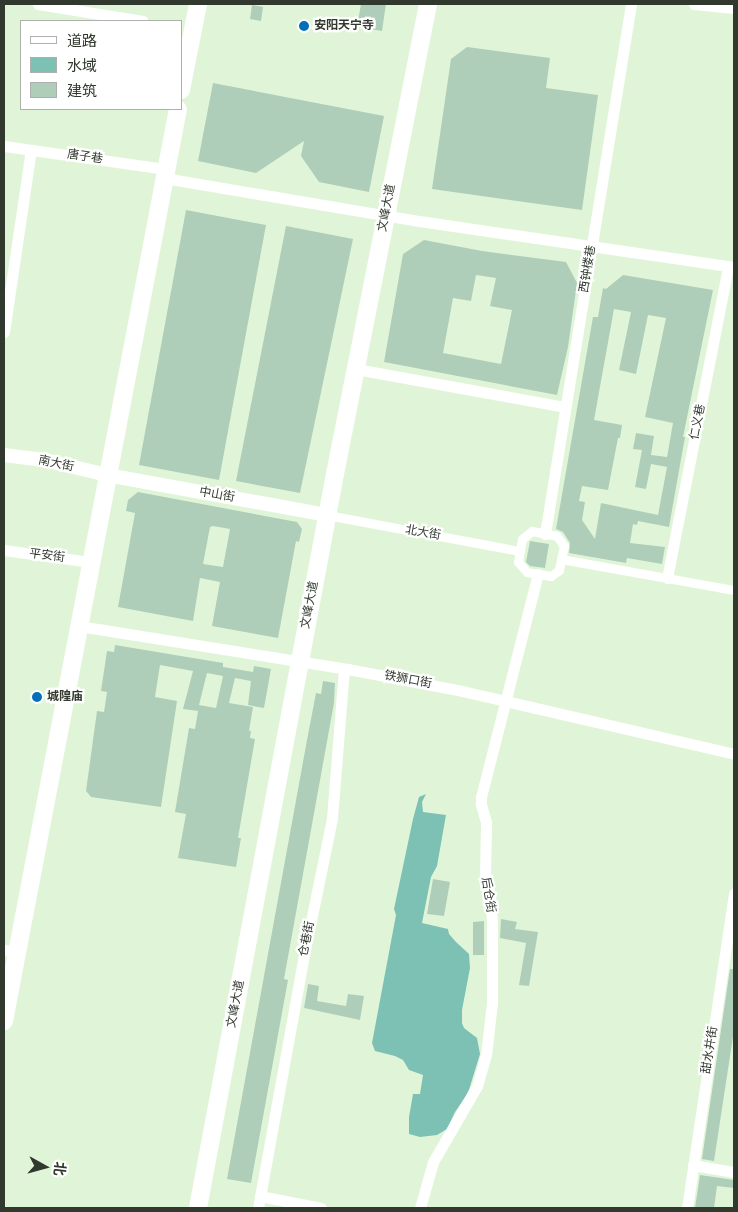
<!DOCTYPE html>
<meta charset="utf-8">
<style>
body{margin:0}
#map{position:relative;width:738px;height:1212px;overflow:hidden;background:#e0f5d7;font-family:"Work Sans","Noto Sans SC",sans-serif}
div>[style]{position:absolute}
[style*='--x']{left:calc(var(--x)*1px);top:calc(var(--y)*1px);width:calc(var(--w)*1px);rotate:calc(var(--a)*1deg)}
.water>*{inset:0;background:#7dc0b4}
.building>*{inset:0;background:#aeceba}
.pedestrian>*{height:9px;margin:-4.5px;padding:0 4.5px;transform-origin:4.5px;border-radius:4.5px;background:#fff}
.minor>*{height:11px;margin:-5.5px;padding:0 5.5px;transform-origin:5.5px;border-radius:5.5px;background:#fff}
.tertiary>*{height:14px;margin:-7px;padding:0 7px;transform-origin:7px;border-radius:7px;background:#fff}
.primary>*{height:18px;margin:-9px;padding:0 9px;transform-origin:9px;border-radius:9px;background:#fff}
.dots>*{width:14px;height:14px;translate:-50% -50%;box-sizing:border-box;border:2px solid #fff;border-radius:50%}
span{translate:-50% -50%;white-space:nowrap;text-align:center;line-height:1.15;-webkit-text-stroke:4.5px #fff;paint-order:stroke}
.poi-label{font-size:12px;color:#31392e;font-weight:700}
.left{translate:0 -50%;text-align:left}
.street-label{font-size:12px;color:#31392e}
.frame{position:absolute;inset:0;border:5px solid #31392e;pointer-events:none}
.legend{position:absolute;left:20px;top:20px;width:162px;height:90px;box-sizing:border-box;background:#fff;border:1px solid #adb0ab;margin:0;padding:6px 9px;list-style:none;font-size:15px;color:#31392e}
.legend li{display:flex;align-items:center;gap:10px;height:25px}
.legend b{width:25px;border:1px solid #adb0ab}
.north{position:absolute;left:20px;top:1142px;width:50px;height:50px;-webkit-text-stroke:4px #fff;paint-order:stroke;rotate:97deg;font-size:14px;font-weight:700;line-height:20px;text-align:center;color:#31392e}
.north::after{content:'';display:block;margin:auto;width:18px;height:22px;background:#31392e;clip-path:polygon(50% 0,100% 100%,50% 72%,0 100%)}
</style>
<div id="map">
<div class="water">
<div style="clip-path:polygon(426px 794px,422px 802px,423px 812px,446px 815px,437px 866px,431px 877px,422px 923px,448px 929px,449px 934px,456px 942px,469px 954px,470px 968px,462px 1010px,462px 1023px,464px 1028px,477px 1038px,480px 1054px,468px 1093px,455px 1112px,447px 1129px,437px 1135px,420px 1137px,409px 1134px,409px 1117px,413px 1094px,420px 1094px,423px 1075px,409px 1070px,403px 1060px,395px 1056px,375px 1051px,372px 1043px,396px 915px,394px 909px,413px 819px,419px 797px)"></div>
</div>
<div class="building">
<div style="clip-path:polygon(361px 4px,386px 4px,382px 31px,357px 27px)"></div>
<div style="clip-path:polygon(252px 5px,263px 7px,261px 21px,250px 19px)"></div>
<div style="clip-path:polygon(467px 47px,550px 58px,546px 88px,598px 95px,582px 210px,432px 189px,451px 59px)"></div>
<div style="clip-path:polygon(213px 83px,384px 116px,369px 192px,319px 182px,301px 156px,304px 141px,256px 173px,198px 161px)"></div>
<div style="clip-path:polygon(186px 210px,266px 225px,219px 480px,139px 465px)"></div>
<div style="clip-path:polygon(286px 226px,353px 239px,300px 493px,236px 481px)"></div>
<div style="clip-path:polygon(evenodd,424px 240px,482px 251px,566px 262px,577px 283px,568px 347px,557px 395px,384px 362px,403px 254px,424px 240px,476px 275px,496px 278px,490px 306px,512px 310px,501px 364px,443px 353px,453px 298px,471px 301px,476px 275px)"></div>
<div style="clip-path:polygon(evenodd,623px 275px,713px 290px,683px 437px,685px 437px,669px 527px,638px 521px,637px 525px,633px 524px,630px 543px,665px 547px,662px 564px,627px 558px,626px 563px,569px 553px,570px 543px,563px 532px,556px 529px,593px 317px,598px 317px,603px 288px,606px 289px,623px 275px,614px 309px,631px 312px,619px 370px,636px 374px,648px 315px,666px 318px,645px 417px,673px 423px,667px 457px,651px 455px,654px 436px,636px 433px,633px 449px,642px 450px,635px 487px,646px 489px,651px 464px,667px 467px,658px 515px,601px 503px,595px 539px,582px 520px,585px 502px,579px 501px,582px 486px,608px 490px,618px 438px,620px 438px,622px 425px,594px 420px,614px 309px)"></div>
<div style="clip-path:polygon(evenodd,138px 492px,297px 522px,302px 529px,299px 542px,296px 541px,278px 638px,212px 626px,220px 582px,200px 578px,193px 621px,118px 607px,135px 513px,126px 511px,128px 500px,138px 492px,213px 526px,230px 529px,223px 567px,203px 564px,210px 527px,213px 526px)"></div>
<div style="clip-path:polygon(530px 541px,549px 544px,545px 568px,530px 566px,526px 562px)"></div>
<div style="clip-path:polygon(evenodd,115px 645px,223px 663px,223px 667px,253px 672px,254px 666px,271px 669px,264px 708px,248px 705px,251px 681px,235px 678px,229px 703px,253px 707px,249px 731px,251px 731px,250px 738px,255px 739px,238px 838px,241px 838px,236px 867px,178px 858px,186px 814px,175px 812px,189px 728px,195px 729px,198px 711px,183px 709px,193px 671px,160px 665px,155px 697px,177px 701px,161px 807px,91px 797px,86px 791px,97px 711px,104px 712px,107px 692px,101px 691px,107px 651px,114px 652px,115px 645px,207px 673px,223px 676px,216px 708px,199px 705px,207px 673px)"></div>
<div style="clip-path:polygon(323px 681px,335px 683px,334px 703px,284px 979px,288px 980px,251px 1183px,227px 1179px,307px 740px,316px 693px,321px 694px)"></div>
<div style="clip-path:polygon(433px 879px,450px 882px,444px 916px,427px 914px)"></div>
<div style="clip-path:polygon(501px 919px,517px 922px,515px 929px,538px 932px,529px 986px,519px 985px,526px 943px,500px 938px)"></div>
<div style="clip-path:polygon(484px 921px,484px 955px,473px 955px,473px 922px)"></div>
<div style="clip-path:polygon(730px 969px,734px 969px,734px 1030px,714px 1161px,702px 1159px)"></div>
<div style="clip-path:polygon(308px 984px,319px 986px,317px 1001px,346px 1006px,348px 994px,364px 996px,360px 1020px,304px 1008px)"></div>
<div style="clip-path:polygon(700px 1175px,734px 1180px,734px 1188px,717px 1186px,714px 1208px,695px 1208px)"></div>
</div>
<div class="pedestrian">
<div style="--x:327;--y:515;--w:196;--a:10.6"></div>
<div style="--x:532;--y:531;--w:25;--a:11"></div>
<div style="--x:557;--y:536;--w:12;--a:55"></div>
<div style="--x:564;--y:546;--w:25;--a:102"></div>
<div style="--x:559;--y:570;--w:10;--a:143"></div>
<div style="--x:551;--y:576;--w:24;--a:-171"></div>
<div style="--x:527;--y:572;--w:13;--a:-132"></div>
<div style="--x:518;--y:562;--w:23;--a:-80"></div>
<div style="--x:522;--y:539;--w:13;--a:-39"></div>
<div style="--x:561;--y:559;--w:176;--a:10.2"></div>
</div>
<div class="minor">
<div style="--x:38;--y:4;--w:106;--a:9.2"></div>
<div style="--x:694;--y:4;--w:40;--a:5.7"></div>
<div style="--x:4;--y:146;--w:164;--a:8.1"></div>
<div style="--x:164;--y:178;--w:259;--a:9.6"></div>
<div style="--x:419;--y:221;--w:318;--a:8.3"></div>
<div style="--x:4;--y:332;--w:184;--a:-81.6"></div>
<div style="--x:356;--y:369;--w:213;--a:10.3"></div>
<div style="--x:545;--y:534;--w:537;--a:-80.78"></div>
<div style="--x:4;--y:550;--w:88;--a:7.9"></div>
<div style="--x:667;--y:578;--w:318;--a:-78.9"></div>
<div style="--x:79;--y:626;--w:272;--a:9.1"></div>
<div style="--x:348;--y:669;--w:116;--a:10.9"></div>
<div style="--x:462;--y:691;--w:279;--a:13"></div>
<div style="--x:4;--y:950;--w:13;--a:9"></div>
<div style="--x:693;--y:1165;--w:42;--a:9.7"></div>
<div style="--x:260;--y:1196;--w:62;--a:11.1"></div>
<div style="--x:258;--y:1208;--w:262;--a:-79.7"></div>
<div style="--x:305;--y:950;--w:135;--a:-78.4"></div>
<div style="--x:332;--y:818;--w:149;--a:-85.4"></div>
<div style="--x:420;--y:1208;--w:48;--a:-74.2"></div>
<div style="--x:433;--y:1162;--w:88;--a:-59.9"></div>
<div style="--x:477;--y:1086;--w:32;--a:-74"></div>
<div style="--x:486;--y:1055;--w:53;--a:-83.5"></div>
<div style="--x:492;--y:1002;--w:82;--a:-90"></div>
<div style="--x:492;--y:920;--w:25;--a:-95"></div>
<div style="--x:490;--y:895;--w:20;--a:-105"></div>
<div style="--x:485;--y:876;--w:54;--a:-88.9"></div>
<div style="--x:486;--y:822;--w:19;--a:-106"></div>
<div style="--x:481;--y:804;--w:7;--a:-90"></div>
<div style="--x:481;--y:797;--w:230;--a:-75.7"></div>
<div style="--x:687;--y:1208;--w:318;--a:-81.5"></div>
</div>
<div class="tertiary">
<div style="--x:4;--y:455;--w:40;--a:7.1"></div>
<div style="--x:44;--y:460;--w:65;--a:13.4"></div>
<div style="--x:107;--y:475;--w:224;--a:10.3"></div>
</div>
<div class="primary">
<div style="--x:181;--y:90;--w:88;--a:-78.8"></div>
<div style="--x:4;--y:1021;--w:928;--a:-79.2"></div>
<div style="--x:198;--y:1208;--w:747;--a:-79.43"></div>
<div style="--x:335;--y:474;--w:479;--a:-78.8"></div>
</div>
<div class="dots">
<div style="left:304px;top:26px;background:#016fba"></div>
<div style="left:37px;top:697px;background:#016fba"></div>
</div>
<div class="poi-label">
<span class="left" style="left:314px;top:26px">安阳天宁寺</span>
<span class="left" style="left:47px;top:697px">城隍庙</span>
</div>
<div class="street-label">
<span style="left:85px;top:157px;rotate:8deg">唐子巷</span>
<span style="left:387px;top:208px;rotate:-79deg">文峰大道</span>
<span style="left:588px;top:269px;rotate:-81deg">西钟楼巷</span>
<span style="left:698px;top:422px;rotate:-79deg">仁义巷</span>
<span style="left:56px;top:464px;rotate:12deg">南大街</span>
<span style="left:217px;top:495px;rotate:10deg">中山街</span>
<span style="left:423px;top:533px;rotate:10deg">北大街</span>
<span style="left:47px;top:556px;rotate:7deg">平安街</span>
<span style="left:310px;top:605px;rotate:-79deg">文峰大道</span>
<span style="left:408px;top:680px;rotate:11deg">铁狮口街</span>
<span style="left:488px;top:895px;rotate:81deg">后仓街</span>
<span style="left:307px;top:939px;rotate:-79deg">仓巷街</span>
<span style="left:236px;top:1004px;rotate:-79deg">文峰大道</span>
<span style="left:710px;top:1050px;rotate:-81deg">甜水井街</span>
</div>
<div class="frame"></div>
<ul class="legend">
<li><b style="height:6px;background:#fff"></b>道路</li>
<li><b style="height:14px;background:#7dc0b4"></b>水域</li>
<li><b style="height:14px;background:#aeceba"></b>建筑</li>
</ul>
<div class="north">北</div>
</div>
